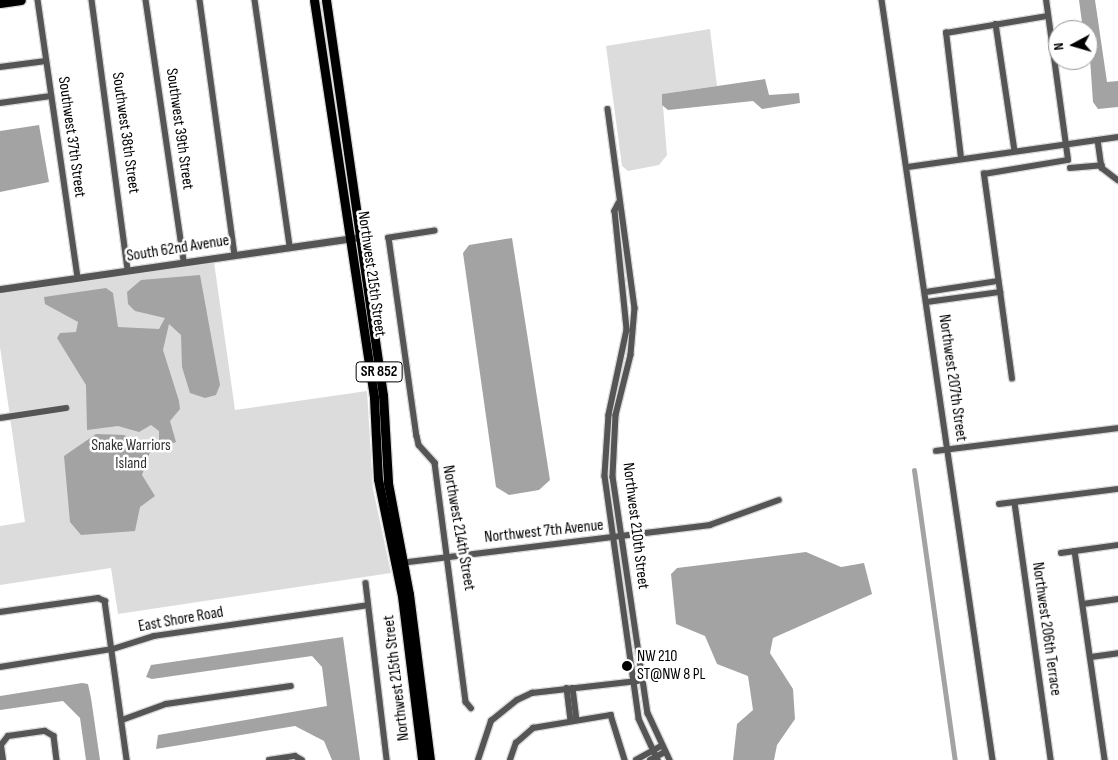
<!DOCTYPE html>
<style>
body{margin:0}
#map{position:relative;width:1118px;height:760px;overflow:hidden;background:#fff;font-family:"Sofia Sans Condensed",sans-serif}
div>[style]{position:absolute}
[style*='--x']{left:calc(var(--x)*1px);top:calc(var(--y)*1px);width:calc(var(--w)*1px);rotate:calc(var(--a)*1deg)}
.green>*{inset:0;background:#dcdcdc}
.water>*{inset:0;background:#a3a3a3}
.canal>*{height:5px;margin:-2.5px;padding:0 2.5px;transform-origin:2.5px;border-radius:2.5px;background:#a3a3a3}
.roads{filter:drop-shadow(1px 0 #dbdbdb) drop-shadow(-1px 0 #dbdbdb) drop-shadow(0 1px #dbdbdb) drop-shadow(0 -1px #dbdbdb)}
.minor>*{height:5.5px;margin:-2.75px;padding:0 2.75px;transform-origin:2.75px;border-radius:2.75px;background:#555}
.tertiary>*{height:7px;margin:-3.5px;padding:0 3.5px;transform-origin:3.5px;border-radius:3.5px;background:#555}
.primary>*{height:9px;margin:-4.5px;padding:0 4.5px;transform-origin:4.5px;border-radius:4.5px;background:#000}
.dots>*{width:14px;height:14px;translate:-50% -50%;box-sizing:border-box;border:2px solid #fff;border-radius:50%}
span{translate:-50% -50%;white-space:nowrap;text-align:center;line-height:1.15;-webkit-text-stroke:5px #fff;paint-order:stroke}
.shield-label span{padding:1px 4px;background:#fff;border:1px solid;border-radius:4px;-webkit-text-stroke-width:0}
.shield-label{font-size:15px;color:#000;font-weight:700}
.street-label{font-size:16px;color:#000}
.park-label{font-size:16px;color:#333}
.poi-label{font-size:16px;color:#000}
.left{translate:0 -50%;text-align:left}
.north{position:absolute;left:1048px;top:20px;width:50px;height:50px;box-sizing:border-box;background:#fff;border:1px solid #999;border-radius:50%;rotate:264deg;font-size:14px;font-weight:700;line-height:20px;text-align:center;color:#000}
.north::after{content:'';display:block;margin:auto;width:18px;height:22px;background:#000;clip-path:polygon(50% 0,100% 100%,50% 72%,0 100%)}
</style>
<div id="map">
<div class="green">
<div style="clip-path:polygon(710px 29px,717px 86px,662px 94px,667px 155px,659px 165px,628px 171px,622px 166px,606px 46px)"></div>
<div style="clip-path:polygon(214px 262px,235px 410px,367px 391px,373px 489px,391px 573px,118px 614px,111px 568px,0 585px,0 526px,25px 522px,0 347px,0 293px)"></div>
</div>
<div class="water">
<div style="clip-path:polygon(1079px 0,1095px 0,1107px 82px,1118px 81px,1118px 107px,1098px 109px,1093px 102px,1088px 30px,1083px 30px)"></div>
<div style="clip-path:polygon(765px 79px,769px 95px,799px 93px,800px 103px,762px 109px,753px 101px,668px 110px,662px 105px,662px 94px)"></div>
<div style="clip-path:polygon(39px 125px,49px 182px,0 192px,0 131px)"></div>
<div style="clip-path:polygon(512px 238px,550px 480px,539px 490px,509px 495px,496px 487px,463px 253px,469px 245px)"></div>
<div style="clip-path:polygon(200px 275px,220px 385px,216px 395px,205px 398px,190px 393px,182px 367px,181px 335px,169px 324px,163px 350px,179px 401px,180px 409px,170px 421px,176px 442px,159px 448px,159px 431px,151px 425px,139px 432px,118px 426px,87px 430px,86px 385px,57px 338px,60px 333px,76px 332px,78px 322px,45px 304px,44px 297px,106px 288px,113px 293px,118px 327px,159px 329px,165px 318px,135px 311px,128px 304px,127px 292px,141px 280px)"></div>
<div style="clip-path:polygon(96px 434px,124px 435px,151px 449px,142px 475px,155px 496px,140px 507px,135px 531px,81px 535px,70px 522px,64px 456px)"></div>
<div style="clip-path:polygon(806px 552px,841px 567px,864px 563px,872px 594px,773px 638px,770px 653px,793px 689px,795px 719px,777px 745px,774px 760px,733px 760px,737px 724px,753px 710px,748px 676px,717px 664px,705px 636px,676px 624px,671px 574px,677px 568px)"></div>
<div style="clip-path:polygon(343px 637px,360px 760px,332px 760px,324px 741px,295px 726px,156px 749px,158px 735px,327px 706px,322px 667px,312px 656px,152px 679px,146px 677px,151px 665px)"></div>
<div style="clip-path:polygon(82px 683px,88px 684px,91px 698px,100px 760px,86px 760px,80px 718px,63px 701px,0 710px,0 696px)"></div>
</div>
<div class="canal">
<div style="--x:914;--y:470;--w:293;--a:82"></div>
</div>
<div class="roads">
<div class="minor">
<div style="--x:38;--y:0;--w:281;--a:81.8"></div>
<div style="--x:92;--y:0;--w:273;--a:82.4"></div>
<div style="--x:146;--y:0;--w:265;--a:81.7"></div>
<div style="--x:200;--y:0;--w:256;--a:82.2"></div>
<div style="--x:255;--y:0;--w:249;--a:81.9"></div>
<div style="--x:882;--y:0;--w:768;--a:81.69"></div>
<div style="--x:996;--y:24;--w:128;--a:81.5"></div>
<div style="--x:0;--y:67;--w:46;--a:-7.4"></div>
<div style="--x:0;--y:103;--w:51;--a:-7.8"></div>
<div style="--x:608;--y:109;--w:201;--a:82.3"></div>
<div style="--x:635;--y:308;--w:47;--a:94.9"></div>
<div style="--x:631;--y:355;--w:62;--a:104"></div>
<div style="--x:616;--y:415;--w:62;--a:92.8"></div>
<div style="--x:613;--y:477;--w:239;--a:81.6"></div>
<div style="--x:648;--y:713;--w:52;--a:64.9"></div>
<div style="--x:1098;--y:140;--w:28;--a:82"></div>
<div style="--x:1102;--y:168;--w:20;--a:37"></div>
<div style="--x:961;--y:158;--w:126;--a:-96.8"></div>
<div style="--x:946;--y:33;--w:103;--a:-9.5"></div>
<div style="--x:908;--y:167;--w:212;--a:-8.1"></div>
<div style="--x:1070;--y:168;--w:32;--a:-5"></div>
<div style="--x:619;--y:203;--w:9;--a:117"></div>
<div style="--x:615;--y:211;--w:120;--a:84.2"></div>
<div style="--x:627;--y:330;--w:87;--a:102"></div>
<div style="--x:609;--y:415;--w:61;--a:93.8"></div>
<div style="--x:605;--y:476;--w:245;--a:82"></div>
<div style="--x:639;--y:719;--w:45;--a:65.1"></div>
<div style="--x:435;--y:231;--w:47;--a:171.3"></div>
<div style="--x:389;--y:238;--w:200;--a:82"></div>
<div style="--x:417;--y:436;--w:9;--a:77"></div>
<div style="--x:419;--y:445;--w:24;--a:48"></div>
<div style="--x:435;--y:463;--w:241;--a:82.6"></div>
<div style="--x:466;--y:702;--w:8;--a:50"></div>
<div style="--x:926;--y:292;--w:73;--a:-8.7"></div>
<div style="--x:927;--y:302;--w:74;--a:-7.8"></div>
<div style="--x:1012;--y:379;--w:207;--a:-97.8"></div>
<div style="--x:984;--y:174;--w:85;--a:-9.5"></div>
<div style="--x:1068;--y:160;--w:162;--a:-97.8"></div>
<div style="--x:0;--y:418;--w:67;--a:-8.6"></div>
<div style="--x:936;--y:451;--w:183;--a:-7.2"></div>
<div style="--x:1015;--y:503;--w:260;--a:82"></div>
<div style="--x:999;--y:504;--w:120;--a:-7.2"></div>
<div style="--x:1075;--y:551;--w:211;--a:81.8"></div>
<div style="--x:1061;--y:553;--w:58;--a:-8"></div>
<div style="--x:401;--y:563;--w:311;--a:-7"></div>
<div style="--x:710;--y:525;--w:73;--a:-19.9"></div>
<div style="--x:366;--y:583;--w:178;--a:83.2"></div>
<div style="--x:1083;--y:604;--w:35;--a:-8"></div>
<div style="--x:0;--y:612;--w:99;--a:-8.1"></div>
<div style="--x:98;--y:598;--w:8;--a:23"></div>
<div style="--x:105;--y:601;--w:161;--a:82.1"></div>
<div style="--x:1091;--y:657;--w:27;--a:-8"></div>
<div style="--x:0;--y:667;--w:114;--a:-9.1"></div>
<div style="--x:113;--y:649;--w:43;--a:-17.6"></div>
<div style="--x:154;--y:636;--w:216;--a:-8.2"></div>
<div style="--x:567;--y:688;--w:32;--a:83"></div>
<div style="--x:573;--y:688;--w:31;--a:83"></div>
<div style="--x:122;--y:720;--w:47;--a:-20"></div>
<div style="--x:166;--y:704;--w:126;--a:-8.2"></div>
<div style="--x:3;--y:760;--w:15;--a:-98"></div>
<div style="--x:1;--y:745;--w:11;--a:-52"></div>
<div style="--x:8;--y:736;--w:37;--a:-8"></div>
<div style="--x:45;--y:731;--w:10;--a:29"></div>
<div style="--x:54;--y:736;--w:24;--a:83"></div>
<div style="--x:269;--y:760;--w:26;--a:-9"></div>
<div style="--x:295;--y:756;--w:8;--a:30"></div>
<div style="--x:478;--y:760;--w:41;--a:-71.6"></div>
<div style="--x:491;--y:721;--w:33;--a:-39"></div>
<div style="--x:517;--y:700;--w:17;--a:-25"></div>
<div style="--x:532;--y:693;--w:106;--a:-6.5"></div>
<div style="--x:510;--y:760;--w:18;--a:-71"></div>
<div style="--x:516;--y:743;--w:23;--a:-41"></div>
<div style="--x:533;--y:728;--w:79;--a:-9.5"></div>
<div style="--x:611;--y:715;--w:47;--a:72.7"></div>
<div style="--x:636;--y:760;--w:29;--a:-29"></div>
<div style="--x:650;--y:760;--w:17;--a:-28"></div>
</div>
<div class="tertiary">
<div style="--x:0;--y:289;--w:364;--a:-8.2"></div>
</div>
<div class="primary">
<div style="--x:314;--y:0;--w:402;--a:81.4"></div>
<div style="--x:374;--y:398;--w:81;--a:87.2"></div>
<div style="--x:378;--y:479;--w:119;--a:78.4"></div>
<div style="--x:402;--y:596;--w:165;--a:83"></div>
<div style="--x:326;--y:0;--w:399;--a:81.8"></div>
<div style="--x:383;--y:395;--w:88;--a:86.7"></div>
<div style="--x:388;--y:483;--w:113;--a:79.3"></div>
<div style="--x:409;--y:594;--w:167;--a:82.8"></div>
<div style="--x:0;--y:3;--w:21;--a:-8"></div>
</div>
</div>
<div class="dots">
<div style="left:627px;top:666px;background:#000"></div>
</div>
<div class="shield-label">
<span style="left:379px;top:372px">SR 852</span>
</div>
<div class="street-label">
<span style="left:179px;top:129px;rotate:82deg">Southwest 39th Street</span>
<span style="left:125px;top:133px;rotate:82deg">Southwest 38th Street</span>
<span style="left:71px;top:137px;rotate:82deg">Southwest 37th Street</span>
<span style="left:178px;top:249px;rotate:-9deg">South 62nd Avenue</span>
<span style="left:371px;top:274px;rotate:82deg">Northwest 215th Street</span>
<span style="left:952px;top:378px;rotate:82deg">Northwest 207th Street</span>
<span style="left:635px;top:526px;rotate:83deg">Northwest 210th Street</span>
<span style="left:458px;top:528px;rotate:80deg">Northwest 214th Street</span>
<span style="left:544px;top:532px;rotate:-6deg">Northwest 7th Avenue</span>
<span style="left:181px;top:620px;rotate:-10deg">East Shore Road</span>
<span style="left:1046px;top:629px;rotate:82deg">Northwest 206th Terrace</span>
<span style="left:397px;top:678px;rotate:-97deg">Northwest 215th Street</span>
</div>
<div class="park-label">
<span style="left:131px;top:455px">Snake Warriors<br>Island</span>
</div>
<div class="poi-label">
<span class="left" style="left:637px;top:666px">NW 210<br>ST@NW 8 PL</span>
</div>
<div class="north">N</div>
</div>
